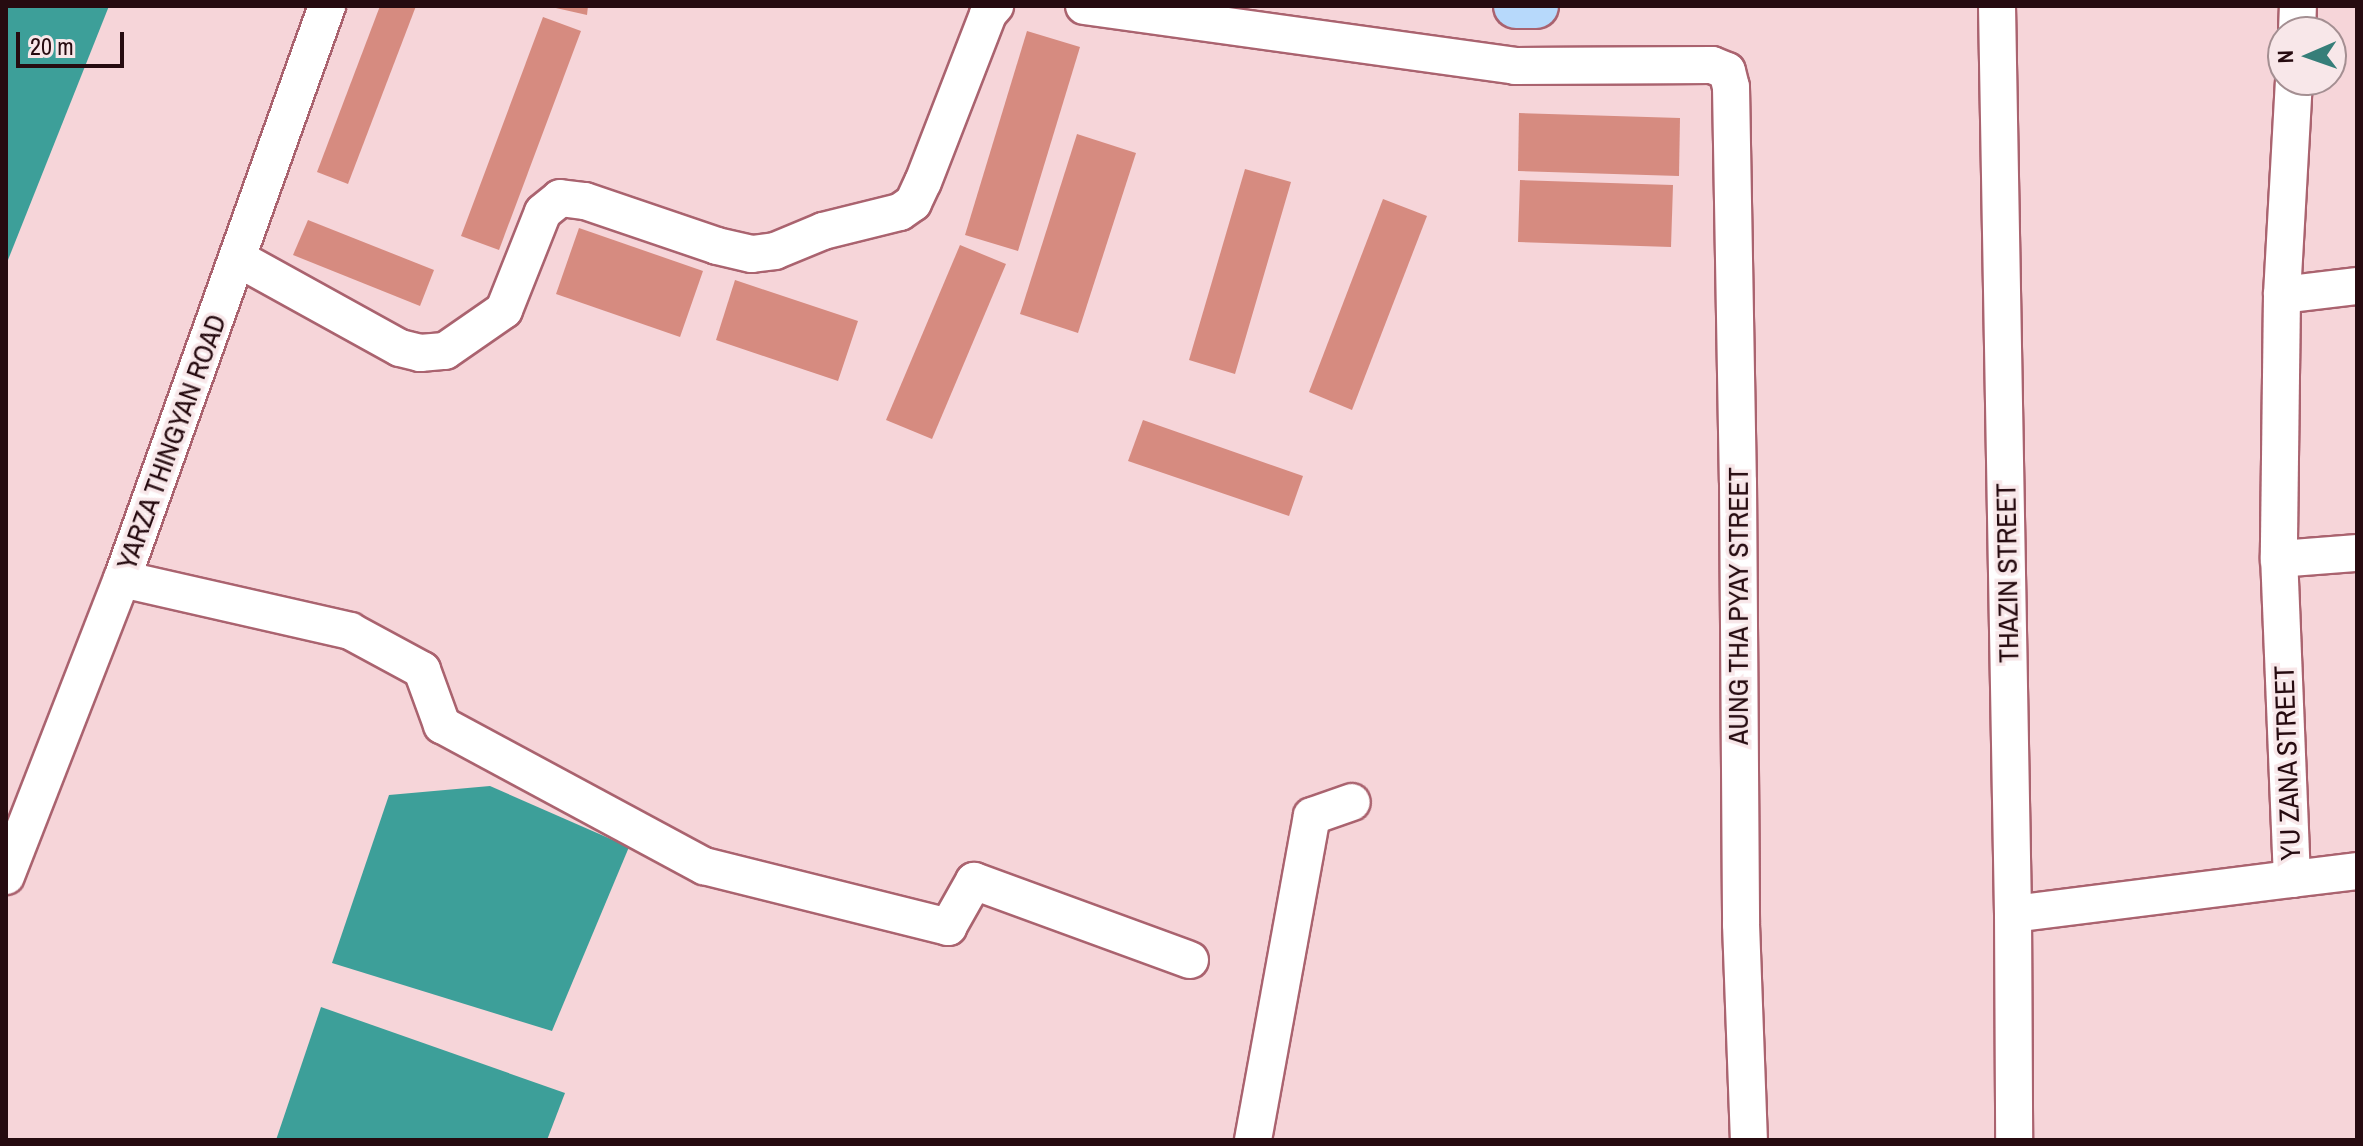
<!DOCTYPE html>
<style>
body{margin:0}
#map{position:relative;width:2363px;height:1146px;overflow:hidden;background:#f6d5d9;font-family:"Archivo Narrow",sans-serif}
div>[style]{position:absolute}
[style*='--x']{left:calc(var(--x)*1px);top:calc(var(--y)*1px);width:calc(var(--w)*1px);rotate:calc(var(--a)*1deg)}
.water>*{inset:0;background:#3d9f99}
.building>*{inset:0;background:#d68b80}
.roads{filter:drop-shadow(2px 0 #aa636f) drop-shadow(-2px 0 #aa636f) drop-shadow(0 2px #aa636f) drop-shadow(0 -2px #aa636f)}
.minor>*{height:36px;margin:-18px;padding:0 18px;transform-origin:18px;border-radius:18px;background:#fff}
.major>*{height:44px;margin:-22px;padding:0 22px;transform-origin:22px;border-radius:22px;background:#b7d9fb}
span{translate:-50% -50%;white-space:nowrap;text-align:center;line-height:1.15;-webkit-text-stroke:7px #f8e7e9;paint-order:stroke}
.street-label{font-size:28px;color:#260b10}
.frame{position:absolute;inset:0;border:8px solid #260b10;pointer-events:none}
.north{position:absolute;left:2267px;top:16px;width:80px;height:80px;box-sizing:border-box;background:#f8e7e9;border:2px solid #a48f92;border-radius:50%;rotate:268deg;font-size:22px;font-weight:700;line-height:32px;text-align:center;color:#260b10}
.north::after{content:'';display:block;margin:auto;width:28px;height:36px;background:#367e79;clip-path:polygon(50% 0,100% 100%,50% 72%,0 100%)}
.scale{position:absolute;left:16px;top:32px;width:108px;height:36px;box-sizing:border-box;border:4px solid #260b10;border-top:0;padding-left:10px;font-size:24px;line-height:28px;white-space:nowrap;color:#260b10;-webkit-text-stroke:6px #f8e7e9;paint-order:stroke}
</style>
<div id="map">
<div class="water">
<div style="clip-path:polygon(6px 6px,109px 6px,6px 265px)"></div>
<div style="clip-path:polygon(490px 786px,629px 847px,552px 1031px,332px 963px,389px 795px)"></div>
<div style="clip-path:polygon(321px 1007px,565px 1093px,547px 1140px,276px 1140px)"></div>
</div>
<div class="building">
<div style="clip-path:polygon(380px 6px,416px 6px,348px 184px,317px 172px)"></div>
<div style="clip-path:polygon(547px 6px,588px 6px,587px 15px)"></div>
<div style="clip-path:polygon(543px 17px,581px 31px,499px 250px,461px 236px)"></div>
<div style="clip-path:polygon(1027px 31px,1080px 47px,1018px 251px,965px 235px)"></div>
<div style="clip-path:polygon(1519px 113px,1680px 118px,1679px 176px,1518px 171px)"></div>
<div style="clip-path:polygon(1077px 134px,1136px 153px,1078px 333px,1020px 314px)"></div>
<div style="clip-path:polygon(1245px 169px,1291px 182px,1235px 374px,1189px 360px)"></div>
<div style="clip-path:polygon(1520px 180px,1673px 185px,1671px 247px,1518px 242px)"></div>
<div style="clip-path:polygon(1383px 199px,1427px 216px,1352px 410px,1309px 392px)"></div>
<div style="clip-path:polygon(308px 220px,434px 270px,420px 306px,293px 255px)"></div>
<div style="clip-path:polygon(579px 228px,703px 271px,680px 337px,556px 294px)"></div>
<div style="clip-path:polygon(960px 245px,1006px 264px,932px 439px,886px 420px)"></div>
<div style="clip-path:polygon(735px 280px,858px 321px,838px 381px,716px 340px)"></div>
<div style="clip-path:polygon(1143px 420px,1303px 476px,1289px 516px,1128px 461px)"></div>
</div>
<div class="roads">
<div class="minor">
<div style="--x:1084;--y:6;--w:435;--a:7.9"></div>
<div style="--x:1515;--y:66;--w:197;--a:-0.3"></div>
<div style="--x:1712;--y:65;--w:16;--a:22"></div>
<div style="--x:1727;--y:71;--w:16;--a:76"></div>
<div style="--x:1731;--y:87;--w:395;--a:89"></div>
<div style="--x:1738;--y:482;--w:442;--a:89.6"></div>
<div style="--x:1741;--y:924;--w:216;--a:87.9"></div>
<div style="--x:1997;--y:6;--w:908;--a:88.99"></div>
<div style="--x:2013;--y:914;--w:226;--a:89.7"></div>
<div style="--x:2297;--y:32;--w:26;--a:-88"></div>
<div style="--x:2294;--y:80;--w:215;--a:93.2"></div>
<div style="--x:2282;--y:295;--w:76;--a:-6.8"></div>
<div style="--x:237;--y:258;--w:186;--a:28.9"></div>
<div style="--x:400;--y:348;--w:21;--a:14"></div>
<div style="--x:420;--y:353;--w:25;--a:-5"></div>
<div style="--x:445;--y:351;--w:72;--a:-34.8"></div>
<div style="--x:504;--y:310;--w:105;--a:-68.3"></div>
<div style="--x:543;--y:212;--w:22;--a:-39"></div>
<div style="--x:560;--y:198;--w:25;--a:7"></div>
<div style="--x:585;--y:201;--w:139;--a:18.8"></div>
<div style="--x:717;--y:246;--w:36;--a:13"></div>
<div style="--x:752;--y:254;--w:23;--a:-7"></div>
<div style="--x:775;--y:251;--w:52;--a:-22.6"></div>
<div style="--x:823;--y:231;--w:79;--a:-13.9"></div>
<div style="--x:900;--y:212;--w:16;--a:-35"></div>
<div style="--x:913;--y:203;--w:23;--a:-65"></div>
<div style="--x:923;--y:182;--w:180;--a:-68.8"></div>
<div style="--x:988;--y:14;--w:11;--a:-49"></div>
<div style="--x:2282;--y:295;--w:264;--a:90.7"></div>
<div style="--x:2279;--y:559;--w:78;--a:-4.4"></div>
<div style="--x:122;--y:579;--w:234;--a:12.8"></div>
<div style="--x:350;--y:631;--w:82;--a:28.4"></div>
<div style="--x:422;--y:670;--w:59;--a:70"></div>
<div style="--x:442;--y:725;--w:298;--a:28.3"></div>
<div style="--x:704;--y:866;--w:252;--a:14"></div>
<div style="--x:948;--y:927;--w:53;--a:-60.5"></div>
<div style="--x:974;--y:881;--w:230;--a:20.1"></div>
<div style="--x:6;--y:876;--w:319;--a:-68.7"></div>
<div style="--x:122;--y:579;--w:609;--a:-70.31"></div>
<div style="--x:2292;--y:879;--w:65;--a:-7"></div>
<div style="--x:2013;--y:914;--w:281;--a:-7.2"></div>
<div style="--x:2292;--y:879;--w:320;--a:-92.3"></div>
<div style="--x:1253;--y:1140;--w:329;--a:-79.7"></div>
<div style="--x:1312;--y:816;--w:42;--a:-19.3"></div>
</div>
<div class="major">
<div style="--x:1516;--y:6;--w:20;--a:0"></div>
</div>
</div>
<div class="street-label">
<span style="left:171px;top:442px;rotate:-70deg">YARZA THINGYAN ROAD</span>
<span style="left:2007px;top:573px;rotate:-91deg">THAZIN STREET</span>
<span style="left:1738px;top:606px;rotate:-90deg">AUNG THA PYAY STREET</span>
<span style="left:2287px;top:763px;rotate:-92deg">YU ZANA STREET</span>
</div>
<div class="frame"></div>
<div class="north">N</div>
<div class="scale">20 m</div>
</div>
